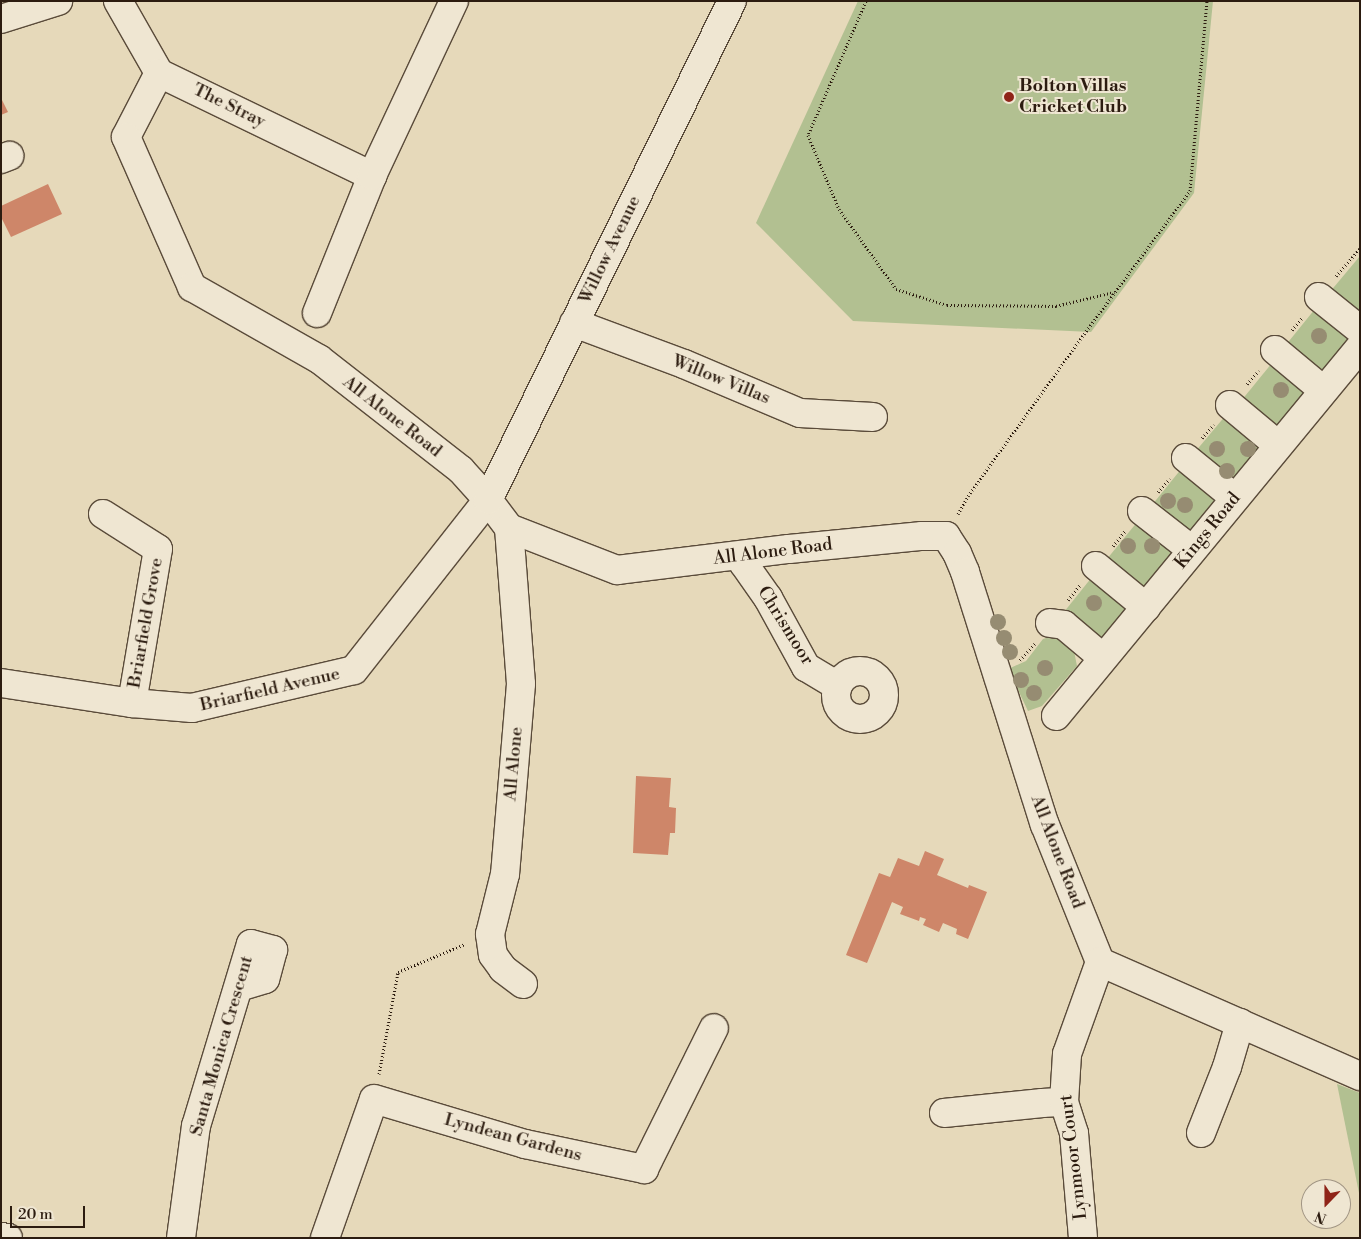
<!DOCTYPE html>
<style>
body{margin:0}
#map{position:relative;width:1361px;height:1239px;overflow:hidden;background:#e6d9ba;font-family:"Libre Bodoni",serif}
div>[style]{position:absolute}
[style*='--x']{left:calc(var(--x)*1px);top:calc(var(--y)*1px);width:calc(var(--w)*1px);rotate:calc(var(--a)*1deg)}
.green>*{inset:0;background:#b2c091}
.building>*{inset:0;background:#ce8669}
.path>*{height:3px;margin-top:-1.5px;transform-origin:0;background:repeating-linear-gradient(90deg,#2c1c10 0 1px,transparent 0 3.5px)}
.roads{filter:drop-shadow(1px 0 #5a4b3a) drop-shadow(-1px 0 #5a4b3a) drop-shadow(0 1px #5a4b3a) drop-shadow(0 -1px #5a4b3a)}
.minor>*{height:28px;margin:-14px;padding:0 14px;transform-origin:14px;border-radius:14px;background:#efe6d2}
.minor>.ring{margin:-14px;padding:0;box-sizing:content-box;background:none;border:28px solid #efe6d2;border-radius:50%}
.trees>*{width:16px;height:16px;margin:-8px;border-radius:50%;background:#968c72}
.dots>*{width:14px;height:14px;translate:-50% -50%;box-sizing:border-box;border:2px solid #efe6d2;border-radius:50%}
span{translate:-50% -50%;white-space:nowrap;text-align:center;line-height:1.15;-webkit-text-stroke:4px #efe6d2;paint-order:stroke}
.poi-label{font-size:18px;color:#2c1c10;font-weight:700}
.left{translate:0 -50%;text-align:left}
.street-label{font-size:18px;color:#2c1c10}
.frame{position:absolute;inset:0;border:2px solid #2c1c10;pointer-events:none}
.north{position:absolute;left:1301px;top:1179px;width:50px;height:50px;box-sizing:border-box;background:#efe6d2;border:1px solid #a19584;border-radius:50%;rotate:202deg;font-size:14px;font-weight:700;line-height:20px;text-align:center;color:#2c1c10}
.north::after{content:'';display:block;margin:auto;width:18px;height:22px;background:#8f2418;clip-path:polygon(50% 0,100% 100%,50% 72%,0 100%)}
.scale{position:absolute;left:10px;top:1206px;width:75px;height:22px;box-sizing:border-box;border:2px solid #2c1c10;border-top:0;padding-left:6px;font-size:15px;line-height:18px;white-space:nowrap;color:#2c1c10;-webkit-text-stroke:4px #efe6d2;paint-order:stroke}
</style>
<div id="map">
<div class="green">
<div style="clip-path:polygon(858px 1px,1213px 1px,1194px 193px,1091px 332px,853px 321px,756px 223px)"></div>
<div style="clip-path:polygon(1360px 256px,1360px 318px,1329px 293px)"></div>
<div style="clip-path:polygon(1315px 309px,1349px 338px,1319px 374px,1285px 346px)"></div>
<div style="clip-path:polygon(1272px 363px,1306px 390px,1274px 429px,1241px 401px)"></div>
<div style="clip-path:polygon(1226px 415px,1261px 444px,1231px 481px,1195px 452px)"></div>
<div style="clip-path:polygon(1182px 468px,1217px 497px,1187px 534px,1152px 505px)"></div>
<div style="clip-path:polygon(1138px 521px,1174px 551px,1142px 588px,1107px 559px)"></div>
<div style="clip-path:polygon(1092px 577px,1128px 606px,1099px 640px,1064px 612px)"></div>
<div style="clip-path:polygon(1056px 635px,1073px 646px,1077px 666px,1042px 706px,1028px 711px,1008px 669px,1026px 661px,1043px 639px)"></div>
<div style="clip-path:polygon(1337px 1084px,1360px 1093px,1360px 1198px)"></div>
</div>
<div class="building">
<div style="clip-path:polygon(1px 98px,8px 112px,1px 115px)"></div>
<div style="clip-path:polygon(48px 184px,62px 214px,11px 237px,1px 217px,1px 206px)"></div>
<div style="clip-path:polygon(636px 776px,671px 778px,669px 807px,676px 808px,675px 833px,670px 833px,668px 855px,633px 853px)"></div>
<div style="clip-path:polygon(925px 851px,944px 859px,937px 875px,968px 888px,969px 885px,987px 892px,968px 939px,956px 934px,957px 929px,943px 923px,939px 932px,923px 925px,926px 919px,920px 917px,919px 921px,900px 914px,903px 907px,892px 902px,867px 963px,846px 955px,879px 873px,890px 877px,898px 858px,919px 866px)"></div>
</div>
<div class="path">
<div style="--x:866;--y:1;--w:146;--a:113.4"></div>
<div style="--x:808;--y:135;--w:80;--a:67.3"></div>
<div style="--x:839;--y:209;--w:98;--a:54.5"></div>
<div style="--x:896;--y:289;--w:53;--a:17.4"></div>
<div style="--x:947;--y:305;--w:109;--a:0.5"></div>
<div style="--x:1056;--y:306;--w:60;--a:-13.6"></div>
<div style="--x:1336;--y:276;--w:37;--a:-49"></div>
<div style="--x:1292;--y:330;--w:16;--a:-50"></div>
<div style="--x:1247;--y:384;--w:18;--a:-49"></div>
<div style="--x:1202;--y:438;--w:18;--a:-49"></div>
<div style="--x:1158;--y:492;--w:18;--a:-49"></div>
<div style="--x:958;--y:514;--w:21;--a:-61"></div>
<div style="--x:968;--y:496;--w:199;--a:-54.4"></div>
<div style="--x:1084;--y:334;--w:178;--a:-53.5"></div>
<div style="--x:1190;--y:191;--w:191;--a:-84.9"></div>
<div style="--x:1113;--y:546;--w:19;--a:-51"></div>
<div style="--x:1068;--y:600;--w:19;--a:-51"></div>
<div style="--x:1020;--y:660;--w:24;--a:-48"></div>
<div style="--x:379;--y:1074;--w:104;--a:-79.4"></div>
<div style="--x:398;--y:972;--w:73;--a:-22.7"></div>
</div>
<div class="roads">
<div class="minor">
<div style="--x:118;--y:1;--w:83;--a:60.3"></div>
<div style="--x:159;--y:73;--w:237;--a:25.8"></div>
<div style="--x:1;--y:19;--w:60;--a:-17.5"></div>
<div style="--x:159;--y:73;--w:72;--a:117.3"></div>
<div style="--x:126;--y:137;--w:164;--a:66.3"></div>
<div style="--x:192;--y:287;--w:146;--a:29.6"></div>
<div style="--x:319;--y:359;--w:180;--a:38"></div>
<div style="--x:461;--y:470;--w:40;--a:48"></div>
<div style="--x:488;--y:500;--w:35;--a:53"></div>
<div style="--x:509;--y:528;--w:116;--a:21.3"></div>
<div style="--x:617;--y:570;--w:173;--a:-7"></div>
<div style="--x:789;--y:549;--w:134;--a:-5.6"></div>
<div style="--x:922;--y:536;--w:24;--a:0"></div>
<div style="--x:946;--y:536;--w:20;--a:57"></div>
<div style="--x:957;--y:553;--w:21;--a:67"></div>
<div style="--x:965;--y:572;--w:265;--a:72.5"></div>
<div style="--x:1045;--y:825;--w:148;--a:68.1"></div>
<div style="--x:1100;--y:962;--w:284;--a:23.7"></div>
<div style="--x:1;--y:159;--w:9;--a:-21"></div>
<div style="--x:1319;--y:297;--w:53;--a:38.8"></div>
<div style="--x:317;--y:313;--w:148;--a:-68.1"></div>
<div style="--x:372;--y:176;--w:193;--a:-64.9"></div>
<div style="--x:574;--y:323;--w:117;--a:20.4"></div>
<div style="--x:684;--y:364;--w:126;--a:22.9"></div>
<div style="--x:800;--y:413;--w:73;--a:3.1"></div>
<div style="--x:1275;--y:350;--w:62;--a:39.8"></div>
<div style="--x:1230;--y:405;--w:62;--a:39.8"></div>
<div style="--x:1186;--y:458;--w:63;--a:39.2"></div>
<div style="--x:1142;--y:511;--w:63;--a:38"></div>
<div style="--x:103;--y:514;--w:65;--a:32.5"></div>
<div style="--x:158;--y:549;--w:156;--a:99.6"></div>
<div style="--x:509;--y:528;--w:156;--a:85.6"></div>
<div style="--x:521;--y:684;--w:191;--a:94.8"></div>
<div style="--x:505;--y:874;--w:62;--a:104"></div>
<div style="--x:490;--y:934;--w:21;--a:82"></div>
<div style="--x:493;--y:955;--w:17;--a:54"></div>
<div style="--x:503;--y:969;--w:25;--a:37"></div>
<div style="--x:743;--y:556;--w:8;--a:83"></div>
<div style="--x:744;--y:564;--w:42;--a:54.8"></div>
<div style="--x:768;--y:598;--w:79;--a:61.2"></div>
<div style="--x:806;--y:667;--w:37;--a:31"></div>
<div style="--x:1096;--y:566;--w:65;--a:39.4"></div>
<div style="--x:1050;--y:623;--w:14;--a:8"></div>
<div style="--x:1064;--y:625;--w:51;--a:40.2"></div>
<div class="ring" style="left:836px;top:671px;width:20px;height:20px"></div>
<div style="--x:1;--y:683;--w:133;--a:8.7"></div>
<div style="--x:132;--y:703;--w:60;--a:4.8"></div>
<div style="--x:192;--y:708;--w:166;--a:-13.2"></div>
<div style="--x:354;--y:670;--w:216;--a:-51.8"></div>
<div style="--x:488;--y:500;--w:555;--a:-63.94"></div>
<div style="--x:1056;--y:716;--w:478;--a:-50.5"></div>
<div style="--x:944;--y:1113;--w:99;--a:-5.8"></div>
<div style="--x:1042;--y:1103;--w:22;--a:-3"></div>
<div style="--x:1201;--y:1133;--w:71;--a:-68.5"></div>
<div style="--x:1227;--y:1067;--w:46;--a:-73.5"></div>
<div style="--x:1;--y:1237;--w:7;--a:8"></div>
<div style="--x:181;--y:1238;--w:113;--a:-82.4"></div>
<div style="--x:196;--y:1126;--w:190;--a:-73.2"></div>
<div style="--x:251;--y:944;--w:23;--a:15"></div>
<div style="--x:273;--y:950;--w:30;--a:105"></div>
<div style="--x:265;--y:979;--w:27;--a:163"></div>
<div style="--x:325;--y:1238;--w:147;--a:-70.6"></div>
<div style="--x:374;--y:1099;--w:158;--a:16.6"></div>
<div style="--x:525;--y:1144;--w:122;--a:11.9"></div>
<div style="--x:644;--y:1169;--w:157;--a:-63.6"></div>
<div style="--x:1083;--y:1238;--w:105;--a:-94.9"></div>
<div style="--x:1074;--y:1133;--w:33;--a:-108"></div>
<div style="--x:1064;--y:1102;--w:48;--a:-86.4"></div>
<div style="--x:1067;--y:1054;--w:98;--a:-70.3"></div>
</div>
</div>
<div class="trees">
<div style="left:1319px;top:336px"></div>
<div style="left:1281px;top:390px"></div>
<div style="left:1217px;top:449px"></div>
<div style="left:1248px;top:449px"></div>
<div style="left:1227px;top:471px"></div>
<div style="left:1168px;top:501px"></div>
<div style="left:1185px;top:505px"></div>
<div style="left:1128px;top:546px"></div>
<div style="left:1152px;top:546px"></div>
<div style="left:1094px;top:603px"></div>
<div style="left:998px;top:622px"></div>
<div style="left:1004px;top:638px"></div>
<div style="left:1010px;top:652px"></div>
<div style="left:1045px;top:668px"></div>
<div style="left:1021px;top:680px"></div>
<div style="left:1034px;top:693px"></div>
</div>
<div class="dots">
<div style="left:1009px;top:97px;background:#8f2418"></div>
</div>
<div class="poi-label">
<span class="left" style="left:1019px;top:97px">Bolton Villas<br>Cricket Club</span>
</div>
<div class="street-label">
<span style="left:229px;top:106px;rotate:26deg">The Stray</span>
<span style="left:610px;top:250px;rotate:-64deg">Willow Avenue</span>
<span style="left:721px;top:380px;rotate:22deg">Willow Villas</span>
<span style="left:392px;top:417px;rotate:38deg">All Alone Road</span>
<span style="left:1208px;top:531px;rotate:-51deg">Kings Road</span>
<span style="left:773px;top:552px;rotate:-7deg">All Alone Road</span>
<span style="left:146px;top:623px;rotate:-80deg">Briarfield Grove</span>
<span style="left:785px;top:626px;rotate:58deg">Chrismoor</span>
<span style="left:270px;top:690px;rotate:-13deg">Briarfield Avenue</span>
<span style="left:514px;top:764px;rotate:-85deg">All Alone</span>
<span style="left:1057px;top:852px;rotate:69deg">All Alone Road</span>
<span style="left:222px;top:1046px;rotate:-74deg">Santa Monica Crescent</span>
<span style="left:513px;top:1138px;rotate:15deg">Lyndean Gardens</span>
<span style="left:1074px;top:1157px;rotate:-97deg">Lynmoor Court</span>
</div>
<div class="frame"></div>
<div class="north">N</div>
<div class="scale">20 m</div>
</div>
